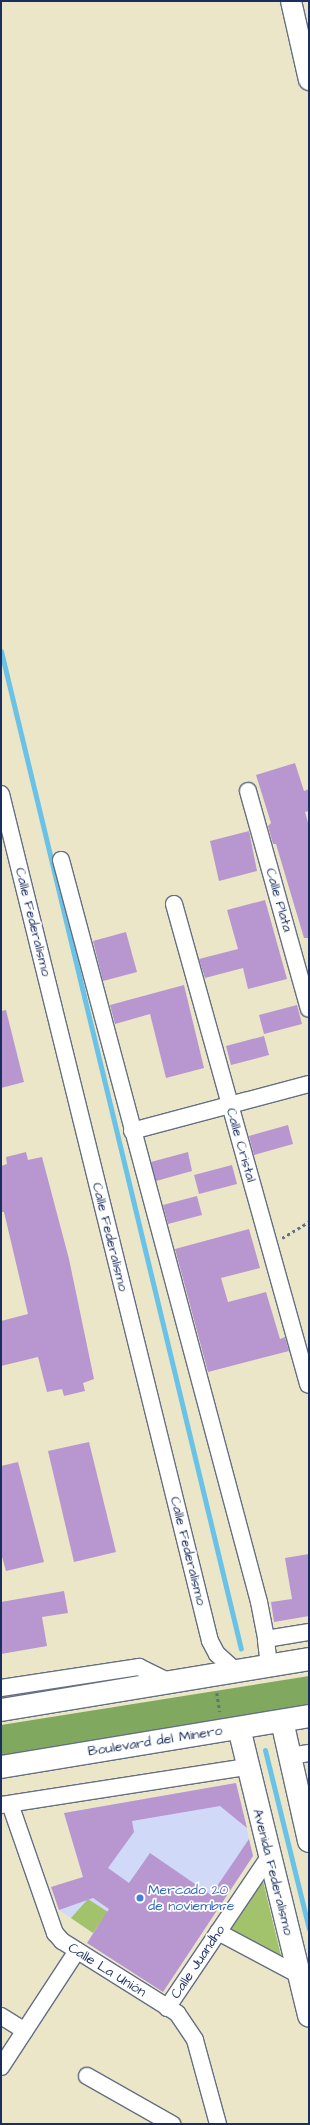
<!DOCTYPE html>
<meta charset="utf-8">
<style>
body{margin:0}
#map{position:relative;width:310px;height:2125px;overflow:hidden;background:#ece6c8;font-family:"Architects Daughter",sans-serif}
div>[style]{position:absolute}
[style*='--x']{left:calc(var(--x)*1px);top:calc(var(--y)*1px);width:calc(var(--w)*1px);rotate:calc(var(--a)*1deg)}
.built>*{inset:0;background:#d1d9f9}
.green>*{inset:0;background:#a2c26b}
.forest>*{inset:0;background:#81a85f}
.stream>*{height:5px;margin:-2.5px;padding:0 2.5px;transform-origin:2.5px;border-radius:2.5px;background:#6ac2e7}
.building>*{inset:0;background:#b896cf}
.path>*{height:2.5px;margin-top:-1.25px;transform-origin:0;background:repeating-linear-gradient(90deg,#646f83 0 3px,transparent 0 6px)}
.roads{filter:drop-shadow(1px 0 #646f83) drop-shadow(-1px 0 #646f83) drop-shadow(0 1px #646f83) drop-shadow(0 -1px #646f83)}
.minor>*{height:16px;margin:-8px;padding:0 8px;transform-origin:8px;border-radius:8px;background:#fff}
.tertiary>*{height:20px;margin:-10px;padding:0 10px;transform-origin:10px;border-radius:10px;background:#fff}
.secondary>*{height:22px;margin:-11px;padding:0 11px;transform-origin:11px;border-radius:11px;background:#fff}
.primary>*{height:22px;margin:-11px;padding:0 11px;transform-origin:11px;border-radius:11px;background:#fff}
.dots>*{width:11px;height:11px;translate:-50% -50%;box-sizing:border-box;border:2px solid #fff;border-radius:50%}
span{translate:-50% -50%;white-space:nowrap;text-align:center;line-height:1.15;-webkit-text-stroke:3.5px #fff;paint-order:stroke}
.street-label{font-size:14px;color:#1b2f5e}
.shop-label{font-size:14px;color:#366cbe}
.left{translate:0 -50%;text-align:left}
.frame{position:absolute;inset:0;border:2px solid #1b2f5e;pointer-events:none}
</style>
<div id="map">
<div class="built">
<div style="clip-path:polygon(236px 1783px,253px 1856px,163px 1992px,87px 1943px,93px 1933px,59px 1910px,83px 1877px,64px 1813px)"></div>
</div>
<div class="green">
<div style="clip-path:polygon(261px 1880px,263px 1881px,282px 1960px,230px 1928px)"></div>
<div style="clip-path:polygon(88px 1899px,108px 1912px,93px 1933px,71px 1918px)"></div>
</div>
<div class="forest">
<div style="clip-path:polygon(309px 1676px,309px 1705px,1px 1758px,1px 1725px)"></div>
</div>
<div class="stream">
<div style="--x:1;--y:651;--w:1026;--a:76.48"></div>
<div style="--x:265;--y:1750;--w:184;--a:76.2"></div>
</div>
<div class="building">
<div style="clip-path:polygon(295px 763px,304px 791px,309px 789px,309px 811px,305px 812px,309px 826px,309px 938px,304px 938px,276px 844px,273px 844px,268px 826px,271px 823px,256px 775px)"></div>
<div style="clip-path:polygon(249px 831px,257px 871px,219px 881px,210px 841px)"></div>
<div style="clip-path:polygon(265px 900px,287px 979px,248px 989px,243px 968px,205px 978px,199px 959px,238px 949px,227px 910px)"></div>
<div style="clip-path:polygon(126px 932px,137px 972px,103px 981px,93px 941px)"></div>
<div style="clip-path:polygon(184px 985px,204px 1068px,166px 1078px,150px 1014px,115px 1024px,110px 1005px)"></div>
<div style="clip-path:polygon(297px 1005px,302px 1024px,264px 1034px,259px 1015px)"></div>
<div style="clip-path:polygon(6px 1010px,24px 1082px,1px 1088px,1px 1011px)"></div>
<div style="clip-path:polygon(264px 1036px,269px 1055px,231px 1065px,226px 1046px)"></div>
<div style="clip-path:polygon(288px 1125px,293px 1144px,254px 1155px,249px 1136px)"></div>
<div style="clip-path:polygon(26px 1152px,28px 1160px,42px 1157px,69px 1259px,94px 1379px,83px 1383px,85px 1391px,64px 1396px,62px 1389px,47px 1392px,38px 1357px,1px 1366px,1px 1321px,28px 1314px,4px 1212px,1px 1212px,1px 1166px,7px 1164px,6px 1157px)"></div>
<div style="clip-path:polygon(188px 1152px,192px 1171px,156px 1181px,151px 1162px)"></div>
<div style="clip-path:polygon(232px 1165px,237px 1184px,199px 1194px,194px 1175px)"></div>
<div style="clip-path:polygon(197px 1196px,202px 1215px,168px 1224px,163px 1205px)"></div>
<div style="clip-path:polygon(249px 1229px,260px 1268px,221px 1278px,228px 1302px,266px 1292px,280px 1339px,285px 1337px,289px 1351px,208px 1372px,175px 1249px)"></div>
<div style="clip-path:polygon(89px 1442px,116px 1552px,74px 1562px,48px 1451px)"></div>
<div style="clip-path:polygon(18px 1462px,44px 1562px,6px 1571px,1px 1553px,1px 1466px)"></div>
<div style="clip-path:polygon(309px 1554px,309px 1616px,274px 1622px,271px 1602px,292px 1599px,285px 1558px)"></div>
<div style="clip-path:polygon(64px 1591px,68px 1613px,42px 1617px,47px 1646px,1px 1654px,1px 1602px)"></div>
<div style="clip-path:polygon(236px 1783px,247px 1828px,220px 1806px,132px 1821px,134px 1832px,108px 1868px,129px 1883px,150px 1853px,211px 1895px,249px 1839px,253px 1856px,163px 1992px,87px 1943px,109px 1909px,93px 1898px,59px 1910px,51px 1887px,83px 1877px,64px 1813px)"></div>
</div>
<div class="path">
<div style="--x:282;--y:1238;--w:31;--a:-31"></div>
<div style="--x:217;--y:1693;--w:19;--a:81"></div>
</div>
<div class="roads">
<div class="minor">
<div style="--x:248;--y:791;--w:226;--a:74.4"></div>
<div style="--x:1;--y:794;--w:872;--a:76.14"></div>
<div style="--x:210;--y:1641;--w:15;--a:62"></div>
<div style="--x:217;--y:1654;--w:25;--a:42"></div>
<div style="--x:61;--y:860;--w:768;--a:75.06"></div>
<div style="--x:259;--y:1602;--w:38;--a:79"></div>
<div style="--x:174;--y:904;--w:499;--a:74.4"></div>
<div style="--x:132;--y:1131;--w:183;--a:-14.9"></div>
<div style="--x:269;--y:1665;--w:26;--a:-97"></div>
<div style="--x:266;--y:1639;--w:44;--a:-9.2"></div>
<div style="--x:1;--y:1688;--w:140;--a:-8.7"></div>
<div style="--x:139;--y:1667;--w:34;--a:26"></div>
<div style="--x:290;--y:1756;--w:19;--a:-9"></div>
<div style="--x:10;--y:1804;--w:137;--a:70.8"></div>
<div style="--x:55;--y:1933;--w:11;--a:49"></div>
<div style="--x:62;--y:1941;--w:136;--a:32.1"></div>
<div style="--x:177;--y:2013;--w:32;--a:56"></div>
<div style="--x:195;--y:2040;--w:87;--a:74.7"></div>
<div style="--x:1;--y:1805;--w:249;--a:-8.8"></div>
<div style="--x:218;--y:1932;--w:92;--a:28"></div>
<div style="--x:167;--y:2008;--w:182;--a:-56"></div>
<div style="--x:1;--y:2016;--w:28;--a:32"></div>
<div style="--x:1;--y:2067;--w:139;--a:-56.8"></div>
<div style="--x:87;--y:2076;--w:98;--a:29.5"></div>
</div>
<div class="tertiary">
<div style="--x:291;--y:1;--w:81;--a:77.2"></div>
</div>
<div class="secondary">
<div style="--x:282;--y:1721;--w:123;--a:77.3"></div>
<div style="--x:239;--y:1728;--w:296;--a:76.3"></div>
</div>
<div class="primary">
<div style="--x:1;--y:1710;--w:312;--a:-9.4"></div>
<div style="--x:1;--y:1767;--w:312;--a:-9.4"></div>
</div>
</div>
<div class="dots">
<div style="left:140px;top:1898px;background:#3f7fe0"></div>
</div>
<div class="street-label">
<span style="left:279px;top:900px;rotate:74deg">Calle Plata</span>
<span style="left:33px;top:922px;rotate:76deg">Calle Federalismo</span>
<span style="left:241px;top:1145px;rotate:74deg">Calle Cristal</span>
<span style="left:110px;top:1237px;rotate:76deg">Calle Federalismo</span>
<span style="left:188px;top:1551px;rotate:76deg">Calle Federalismo</span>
<span style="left:155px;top:1741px;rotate:-9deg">Boulevard del Minero</span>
<span style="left:273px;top:1872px;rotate:76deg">Avenida Federalismo</span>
<span style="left:198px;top:1962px;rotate:-56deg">Calle Juandho</span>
<span style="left:107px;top:1970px;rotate:32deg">Calle La Unión</span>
</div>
<div class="shop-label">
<span class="left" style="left:148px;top:1898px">Mercado 20<br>de noviembre</span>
</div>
<div class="frame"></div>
</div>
